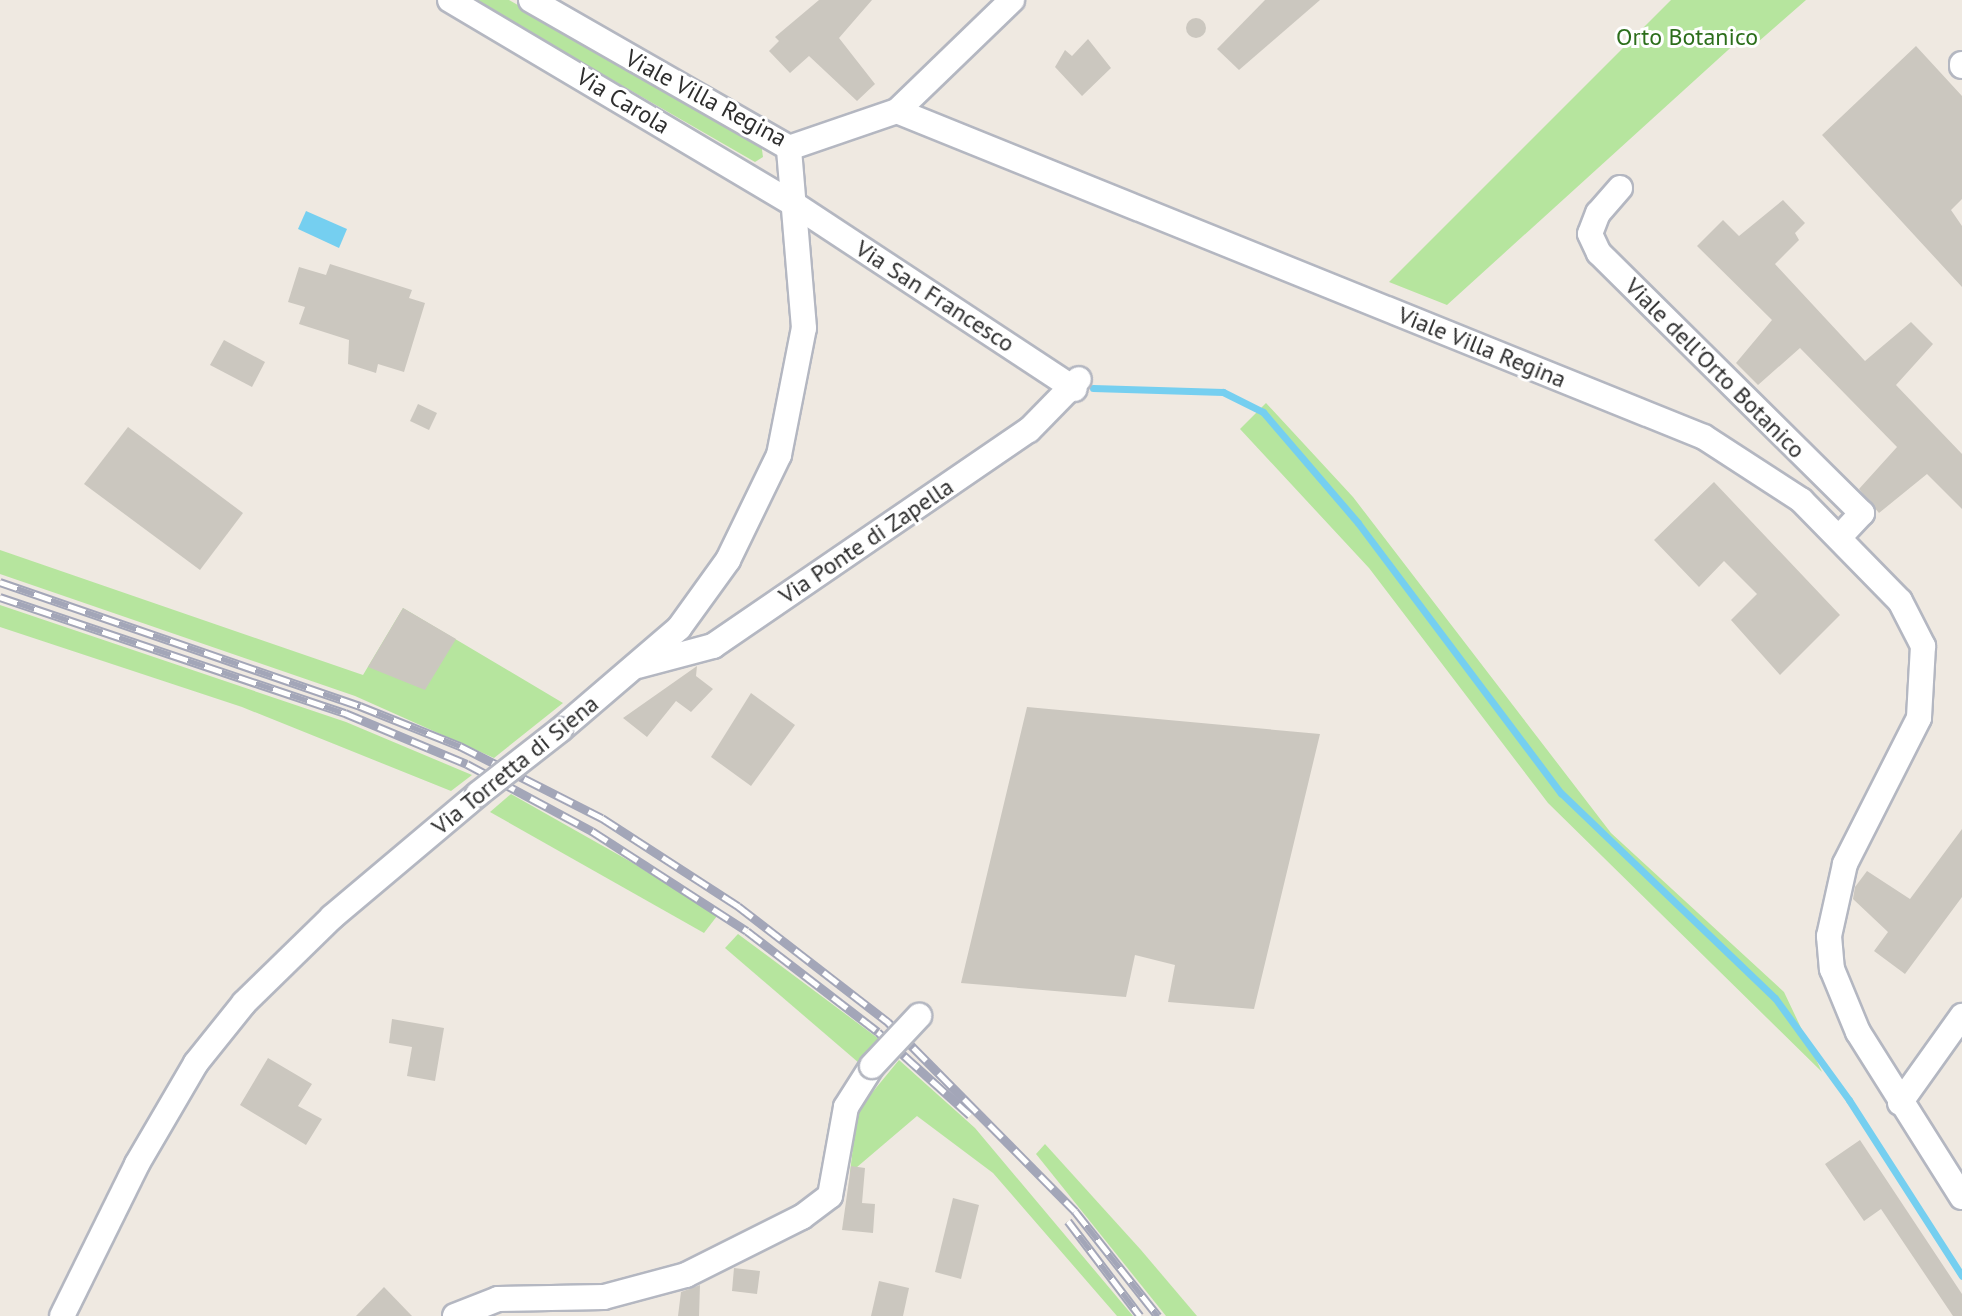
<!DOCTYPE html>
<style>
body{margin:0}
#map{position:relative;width:1962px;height:1316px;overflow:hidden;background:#efe9e1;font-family:"PT Sans",sans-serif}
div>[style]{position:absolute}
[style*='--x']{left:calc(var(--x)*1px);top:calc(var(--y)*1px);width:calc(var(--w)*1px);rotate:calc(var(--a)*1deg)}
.green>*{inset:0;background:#b6e59e}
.water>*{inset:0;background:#75cff0}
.stream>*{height:7px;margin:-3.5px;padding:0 3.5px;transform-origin:3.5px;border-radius:3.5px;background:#75cff0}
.building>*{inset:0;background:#cbc7bf}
.round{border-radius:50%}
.roads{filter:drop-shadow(2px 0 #b4b7c1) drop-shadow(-2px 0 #b4b7c1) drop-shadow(0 2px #b4b7c1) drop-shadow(0 -2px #b4b7c1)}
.street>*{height:24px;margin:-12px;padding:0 12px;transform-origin:12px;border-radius:12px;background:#fff}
.rail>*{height:9px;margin-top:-4.5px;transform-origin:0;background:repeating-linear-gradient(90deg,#fff 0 18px,#a3a6b8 0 36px);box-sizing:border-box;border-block:2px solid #a3a6b8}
.bridges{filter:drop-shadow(2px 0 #b4b7c1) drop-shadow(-2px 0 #b4b7c1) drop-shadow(0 2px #b4b7c1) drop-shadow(0 -2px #b4b7c1)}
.street-bridge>*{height:24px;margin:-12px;padding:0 12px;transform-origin:12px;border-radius:12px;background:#fff}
span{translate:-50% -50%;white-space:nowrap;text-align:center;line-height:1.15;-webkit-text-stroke:6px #fff;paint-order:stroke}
.park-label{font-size:24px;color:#2c6e1b}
.street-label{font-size:24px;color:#2e2e2e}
</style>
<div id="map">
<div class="green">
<div style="clip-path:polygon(473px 0,509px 0,761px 143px,763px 157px,755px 162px)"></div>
<div style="clip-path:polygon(1671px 0,1806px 0,1758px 42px,1738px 41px,1447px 305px,1389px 282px)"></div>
<div style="clip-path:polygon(1266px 403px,1353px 497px,1611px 833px,1784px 992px,1822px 1072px,1548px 803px,1369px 568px,1240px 429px)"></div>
<div style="clip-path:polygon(0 550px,363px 675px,403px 608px,563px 703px,494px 758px,355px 696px,0 574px)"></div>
<div style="clip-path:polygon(0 605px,346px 722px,472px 775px,451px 791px,242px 707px,0 627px)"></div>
<div style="clip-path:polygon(511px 794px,633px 863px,717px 916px,704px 933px,490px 812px)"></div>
<div style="clip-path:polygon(738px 934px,879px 1039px,859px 1063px,725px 948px)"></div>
<div style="clip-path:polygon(899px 1060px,975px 1128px,1133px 1316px,1117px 1316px,993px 1173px,917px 1116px,850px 1173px,857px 1111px)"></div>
<div style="clip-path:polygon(1045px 1144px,1141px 1250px,1197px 1316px,1166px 1316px,1036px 1154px)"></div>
</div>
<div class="water">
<div style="clip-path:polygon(306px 211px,347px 229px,339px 248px,298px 229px)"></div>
</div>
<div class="stream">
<div style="--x:1093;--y:388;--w:130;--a:1.8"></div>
<div style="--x:1223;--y:392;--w:45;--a:26.6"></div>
<div style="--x:1263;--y:412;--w:146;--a:49.4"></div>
<div style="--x:1358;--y:523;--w:338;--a:53.1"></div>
<div style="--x:1561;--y:793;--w:296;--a:43.8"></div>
<div style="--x:1775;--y:998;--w:126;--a:54"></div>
<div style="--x:1849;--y:1100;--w:209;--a:57.3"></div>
</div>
<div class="building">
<div style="clip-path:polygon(819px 0,872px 0,839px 38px,875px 84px,857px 101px,809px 56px,790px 73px,769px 51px,779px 41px,775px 37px)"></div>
<div style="clip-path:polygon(1265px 0,1320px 0,1239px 70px,1217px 49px)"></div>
<div class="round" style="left:1186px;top:18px;width:20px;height:20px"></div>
<div style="clip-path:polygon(1088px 39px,1111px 68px,1082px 96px,1055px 67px,1065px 50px,1072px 56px)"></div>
<div style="clip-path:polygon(1916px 46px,1962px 96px,1962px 199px,1951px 210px,1962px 226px,1962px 287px,1822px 135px)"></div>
<div style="clip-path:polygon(1783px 200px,1805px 223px,1795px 233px,1799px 240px,1775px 264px,1865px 361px,1911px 322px,1933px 344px,1896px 385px,1962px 454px,1962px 509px,1927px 474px,1879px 513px,1859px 489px,1897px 447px,1800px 348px,1758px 385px,1736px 363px,1772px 320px,1697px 246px,1723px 220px,1739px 236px)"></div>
<div style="clip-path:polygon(330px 264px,412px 290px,409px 298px,425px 303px,404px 372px,378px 364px,376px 373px,348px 364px,349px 340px,299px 324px,305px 307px,288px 302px,299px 267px,326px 275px)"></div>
<div style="clip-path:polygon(224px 340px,265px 362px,252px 387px,210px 365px)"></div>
<div style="clip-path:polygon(418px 404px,437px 413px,429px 430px,410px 421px)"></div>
<div style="clip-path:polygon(128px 427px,243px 513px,200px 570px,84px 484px)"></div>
<div style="clip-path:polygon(1714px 482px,1840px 615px,1780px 675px,1731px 620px,1757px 594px,1724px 561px,1699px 587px,1654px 540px)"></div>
<div style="clip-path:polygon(403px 608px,456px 639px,425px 690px,368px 667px)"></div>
<div style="clip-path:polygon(697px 666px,696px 676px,713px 689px,691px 712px,676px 701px,647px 737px,623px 718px)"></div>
<div style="clip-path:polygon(751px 693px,795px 725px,751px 786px,711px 757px)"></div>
<div style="clip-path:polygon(1027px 707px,1320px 734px,1254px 1009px,1168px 1002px,1175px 965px,1135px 955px,1126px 997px,961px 983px)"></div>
<div style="clip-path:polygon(1962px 829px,1962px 897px,1905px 974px,1874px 951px,1888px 932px,1853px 899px,1855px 887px,1867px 871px,1910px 899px)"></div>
<div style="clip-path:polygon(392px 1019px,444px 1028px,435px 1081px,407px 1076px,412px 1047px,389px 1043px)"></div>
<div style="clip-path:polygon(268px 1058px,312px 1084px,298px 1106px,322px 1119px,306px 1145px,240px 1105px)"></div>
<div style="clip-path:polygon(1860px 1140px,1962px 1294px,1962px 1316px,1953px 1316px,1881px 1209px,1864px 1221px,1825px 1164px)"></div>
<div style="clip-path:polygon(851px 1166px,865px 1168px,862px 1203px,875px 1204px,873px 1233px,842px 1230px)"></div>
<div style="clip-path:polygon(953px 1198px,979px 1205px,961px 1279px,935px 1272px)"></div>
<div style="clip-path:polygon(734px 1268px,760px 1271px,757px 1294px,732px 1291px)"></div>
<div style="clip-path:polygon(879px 1281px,909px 1288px,903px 1316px,871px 1316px)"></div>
<div style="clip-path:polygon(700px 1285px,699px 1316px,678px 1316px,681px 1292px)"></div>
<div style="clip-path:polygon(384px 1287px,412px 1316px,356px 1316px)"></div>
</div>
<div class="roads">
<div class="street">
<div style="--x:450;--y:0;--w:400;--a:30.7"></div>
<div style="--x:794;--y:204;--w:336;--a:33.4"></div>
<div style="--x:531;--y:0;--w:297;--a:29.8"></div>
<div style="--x:789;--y:148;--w:114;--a:-18.9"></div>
<div style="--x:897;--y:111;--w:870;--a:22"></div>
<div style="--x:1704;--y:437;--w:116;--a:33"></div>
<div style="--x:1801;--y:500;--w:141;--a:45.6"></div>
<div style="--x:1900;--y:601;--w:51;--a:62.9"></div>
<div style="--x:1923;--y:646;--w:72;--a:93.2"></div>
<div style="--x:1919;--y:718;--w:164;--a:116.9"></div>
<div style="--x:1845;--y:864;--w:74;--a:102.5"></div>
<div style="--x:1829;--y:936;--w:33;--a:85"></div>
<div style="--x:1832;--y:969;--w:68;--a:67.6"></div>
<div style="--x:1858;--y:1032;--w:195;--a:57.8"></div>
<div style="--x:1962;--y:64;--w:2;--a:90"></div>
<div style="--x:897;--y:111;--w:160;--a:-44"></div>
<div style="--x:1620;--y:188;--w:33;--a:131"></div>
<div style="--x:1598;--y:213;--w:22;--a:111"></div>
<div style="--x:1590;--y:234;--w:21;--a:65"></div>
<div style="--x:1599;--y:253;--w:370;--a:44.7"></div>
<div style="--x:1862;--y:513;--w:34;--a:133"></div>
<div style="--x:638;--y:666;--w:78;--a:-14.9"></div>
<div style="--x:713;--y:646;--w:383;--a:-34.4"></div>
<div style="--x:1029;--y:430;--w:71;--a:-45.6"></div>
<div style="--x:560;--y:730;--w:157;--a:-40.6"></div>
<div style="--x:679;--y:628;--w:84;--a:-54.2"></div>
<div style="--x:728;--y:560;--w:117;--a:-64.1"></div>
<div style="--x:779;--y:455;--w:129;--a:-78.9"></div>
<div style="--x:804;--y:328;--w:181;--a:-94.8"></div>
<div style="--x:1900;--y:1103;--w:107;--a:-54.5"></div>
<div style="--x:62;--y:1316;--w:169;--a:-63.7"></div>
<div style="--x:137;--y:1164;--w:117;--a:-59.7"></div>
<div style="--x:196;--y:1063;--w:77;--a:-51.3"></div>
<div style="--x:244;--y:1003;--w:123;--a:-44.3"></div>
<div style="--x:332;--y:917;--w:191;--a:-40.1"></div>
<div style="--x:455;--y:1316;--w:46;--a:-21.6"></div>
<div style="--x:498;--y:1299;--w:106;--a:-1.1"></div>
<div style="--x:604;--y:1297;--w:85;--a:-15"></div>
<div style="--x:686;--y:1275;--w:130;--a:-26.6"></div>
<div style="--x:802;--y:1217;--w:35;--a:-37"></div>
<div style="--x:830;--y:1196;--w:90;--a:-79.8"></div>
<div style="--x:846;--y:1107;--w:49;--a:-57.6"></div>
</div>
</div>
<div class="rail">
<div style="--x:0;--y:582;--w:381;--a:19"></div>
<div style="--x:360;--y:706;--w:108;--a:21.8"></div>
<div style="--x:460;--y:746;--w:159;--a:26.9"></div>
<div style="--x:602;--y:818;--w:162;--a:32.9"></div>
<div style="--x:738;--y:906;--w:190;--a:37.7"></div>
<div style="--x:888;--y:1022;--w:266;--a:45.3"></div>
<div style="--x:1075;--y:1211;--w:134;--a:51.7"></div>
<div style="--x:0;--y:597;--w:364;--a:18.6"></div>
<div style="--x:345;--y:713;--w:132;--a:22.7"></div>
<div style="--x:467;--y:764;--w:142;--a:28.2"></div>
<div style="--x:592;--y:831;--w:184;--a:32.8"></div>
<div style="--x:747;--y:931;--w:165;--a:37.6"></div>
<div style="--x:878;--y:1032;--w:124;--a:42.1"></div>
<div style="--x:1068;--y:1221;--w:119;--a:52.8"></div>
</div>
<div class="bridges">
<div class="street-bridge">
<div style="--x:478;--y:794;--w:104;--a:-38"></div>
<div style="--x:872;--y:1066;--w:69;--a:-46.8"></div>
</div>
</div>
<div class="park-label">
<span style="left:1687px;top:37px">Orto Botanico</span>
</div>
<div class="street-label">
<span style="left:706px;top:98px;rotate:28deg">Viale Villa Regina</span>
<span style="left:623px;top:101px;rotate:31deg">Via Carola</span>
<span style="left:935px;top:296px;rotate:33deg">Via San Francesco</span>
<span style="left:1482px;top:347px;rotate:22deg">Viale Villa Regina</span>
<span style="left:1715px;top:368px;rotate:45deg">Viale dell'Orto Botanico</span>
<span style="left:866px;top:541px;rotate:-34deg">Via Ponte di Zapella</span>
<span style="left:515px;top:765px;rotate:-39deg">Via Torretta di Siena</span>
</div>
</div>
